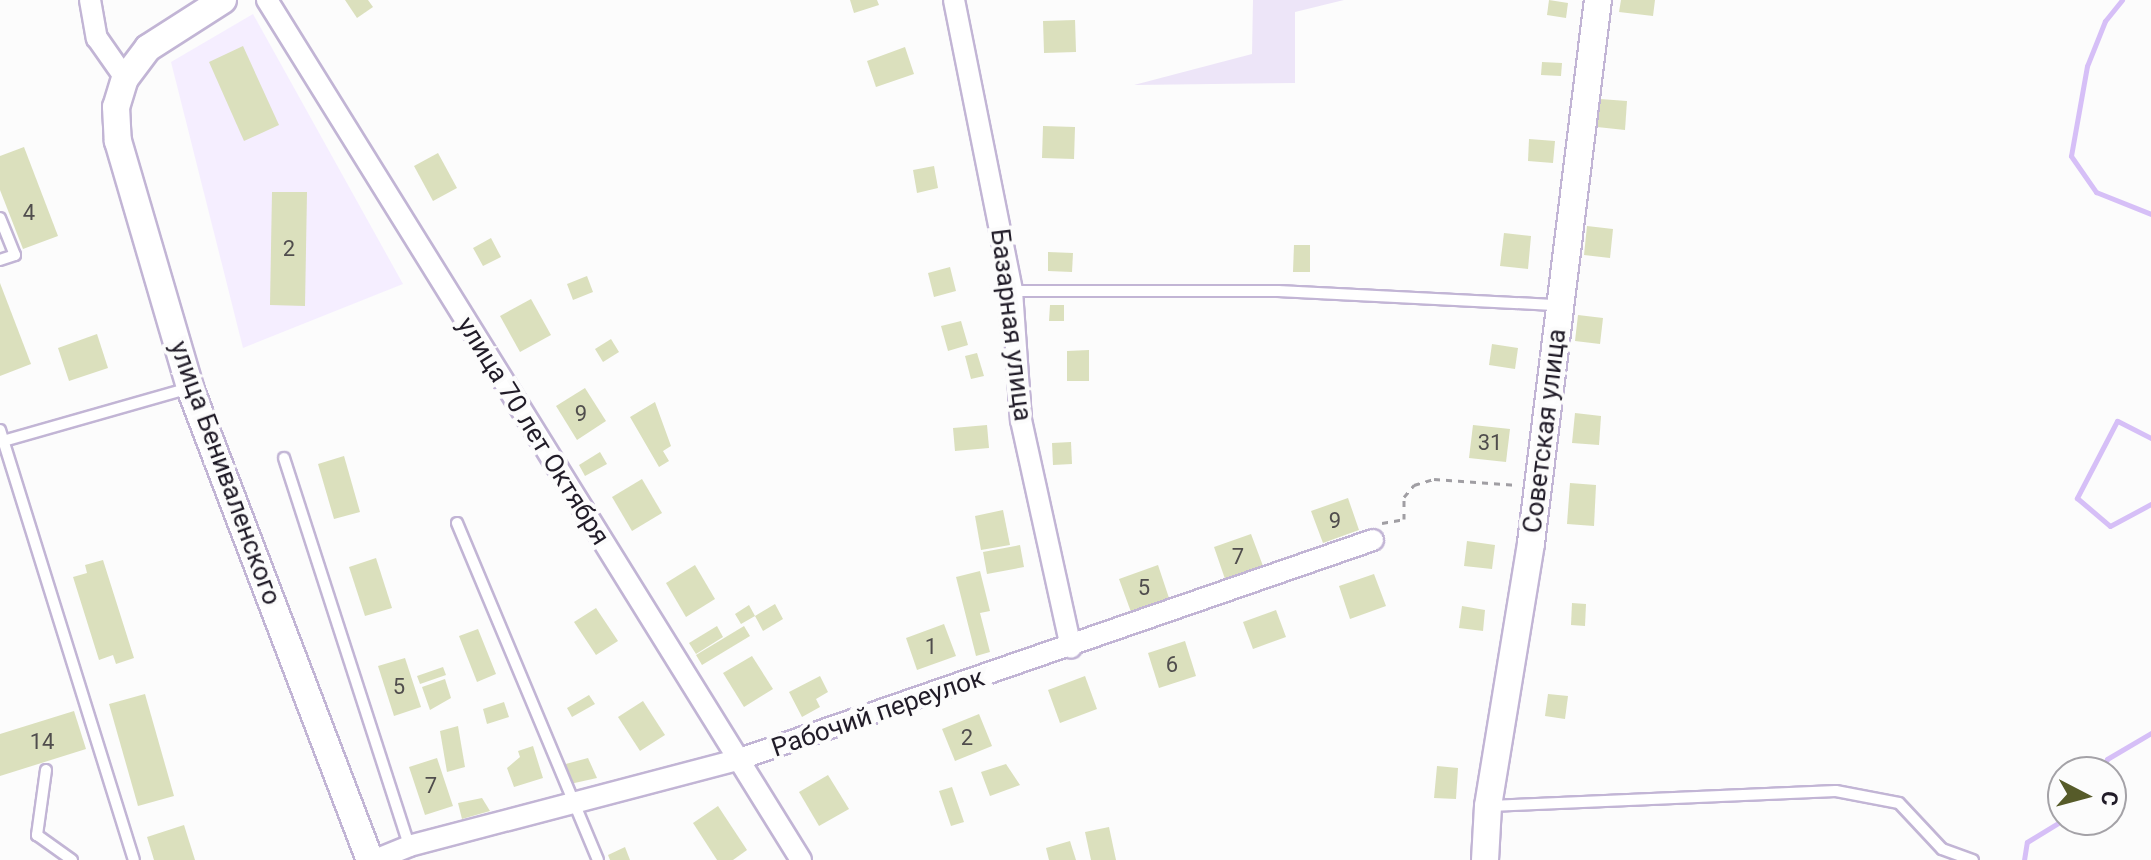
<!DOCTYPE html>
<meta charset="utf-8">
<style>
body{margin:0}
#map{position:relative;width:2151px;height:860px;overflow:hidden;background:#fcfcfc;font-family:Roboto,sans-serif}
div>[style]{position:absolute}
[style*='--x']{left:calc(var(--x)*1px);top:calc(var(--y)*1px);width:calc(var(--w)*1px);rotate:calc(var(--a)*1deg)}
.built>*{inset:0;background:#f5eeff}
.green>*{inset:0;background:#ede5f8}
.stream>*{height:5px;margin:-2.5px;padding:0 2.5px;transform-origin:2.5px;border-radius:2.5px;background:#d6bff7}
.building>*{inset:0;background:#dbe0bd}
.path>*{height:3px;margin-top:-1.5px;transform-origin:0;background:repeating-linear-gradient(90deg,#a09ea3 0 6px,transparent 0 12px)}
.roads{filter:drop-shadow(2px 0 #c2b5d5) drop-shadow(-2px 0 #c2b5d5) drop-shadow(0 2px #c2b5d5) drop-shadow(0 -2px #c2b5d5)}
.service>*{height:10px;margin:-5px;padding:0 5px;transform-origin:5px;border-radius:5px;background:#fff}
.minor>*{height:20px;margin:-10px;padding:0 10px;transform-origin:10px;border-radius:10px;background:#fff}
.tertiary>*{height:26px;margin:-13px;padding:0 13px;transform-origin:13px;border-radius:13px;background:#fff}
span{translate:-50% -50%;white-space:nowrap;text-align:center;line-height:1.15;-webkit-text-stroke:8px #fcfcfc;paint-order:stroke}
.number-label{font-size:22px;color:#504d4d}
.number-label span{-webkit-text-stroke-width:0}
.street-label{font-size:26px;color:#211c28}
.north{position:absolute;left:2047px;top:756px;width:80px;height:80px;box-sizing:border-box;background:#fcfcfc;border:2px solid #a4a2a7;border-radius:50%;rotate:96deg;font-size:22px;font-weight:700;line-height:32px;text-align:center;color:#211c28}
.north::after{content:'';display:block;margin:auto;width:28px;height:36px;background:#565b29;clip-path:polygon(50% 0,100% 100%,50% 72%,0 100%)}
</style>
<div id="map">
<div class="built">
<div style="clip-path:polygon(253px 14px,403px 284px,243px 348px,171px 62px)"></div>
</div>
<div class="green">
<div style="clip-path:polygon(1253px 0,1344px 0,1295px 12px,1295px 83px,1134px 85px,1252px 54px)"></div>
</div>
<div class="stream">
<div style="--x:2122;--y:0;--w:27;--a:129"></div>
<div style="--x:2105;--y:21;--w:48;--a:111.8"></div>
<div style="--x:2087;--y:66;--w:91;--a:100.1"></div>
<div style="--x:2071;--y:156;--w:44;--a:55.2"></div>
<div style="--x:2096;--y:192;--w:59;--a:21.8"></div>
<div style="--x:2151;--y:438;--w:38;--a:-153"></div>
<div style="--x:2117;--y:421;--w:87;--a:117.5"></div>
<div style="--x:2077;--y:498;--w:43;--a:40.3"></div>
<div style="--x:2110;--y:526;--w:47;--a:-28.2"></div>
<div style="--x:2101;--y:772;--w:14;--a:-65"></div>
<div style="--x:2107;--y:759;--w:51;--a:-30.6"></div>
<div style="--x:2024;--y:860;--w:18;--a:-81"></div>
<div style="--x:2027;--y:842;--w:42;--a:-31.4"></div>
</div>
<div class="building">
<div style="clip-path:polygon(345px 0,368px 0,373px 7px,357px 18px)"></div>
<div style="clip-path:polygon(850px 0,877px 0,879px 5px,854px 13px)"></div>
<div style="clip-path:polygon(1549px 0,1568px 3px,1566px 18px,1547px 15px)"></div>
<div style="clip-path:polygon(1621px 0,1655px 0,1653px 16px,1619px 12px)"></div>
<div style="clip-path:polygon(1075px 20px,1076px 52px,1044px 53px,1043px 21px)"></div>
<div style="clip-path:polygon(243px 46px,279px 125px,244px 141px,209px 62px)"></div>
<div style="clip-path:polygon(905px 47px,914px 74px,876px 87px,867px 61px)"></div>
<div style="clip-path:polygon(1542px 62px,1562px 63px,1561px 76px,1541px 75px)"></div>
<div style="clip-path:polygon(1600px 99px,1627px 101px,1625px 130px,1597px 127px)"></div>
<div style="clip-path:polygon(1043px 126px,1075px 127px,1074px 159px,1042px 158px)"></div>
<div style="clip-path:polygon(1529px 139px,1555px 141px,1553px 163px,1528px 161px)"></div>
<div style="clip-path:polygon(24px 147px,58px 236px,23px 249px,0 190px,0 156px)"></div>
<div style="clip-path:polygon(438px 153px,457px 188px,433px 201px,414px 166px)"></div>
<div style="clip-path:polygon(934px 166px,938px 188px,917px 193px,913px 170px)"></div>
<div style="clip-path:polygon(272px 192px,307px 192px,305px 306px,270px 305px)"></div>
<div style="clip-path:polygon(1587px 226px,1613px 229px,1610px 258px,1584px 255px)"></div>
<div style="clip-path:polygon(1504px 233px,1531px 236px,1528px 269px,1500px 266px)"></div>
<div style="clip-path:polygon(491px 238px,501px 257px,483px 266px,473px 248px)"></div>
<div style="clip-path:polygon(1294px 245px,1310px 245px,1310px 272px,1293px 272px)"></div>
<div style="clip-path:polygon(1048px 252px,1073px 253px,1072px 272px,1048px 271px)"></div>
<div style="clip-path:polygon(950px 267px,956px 291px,934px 297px,928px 273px)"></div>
<div style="clip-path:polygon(587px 276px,593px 292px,573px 300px,567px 284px)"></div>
<div style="clip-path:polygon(0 283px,31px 364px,0 376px)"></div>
<div style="clip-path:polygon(531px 299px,551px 335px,520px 352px,500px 316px)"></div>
<div style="clip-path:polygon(1050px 305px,1064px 305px,1064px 321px,1049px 321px)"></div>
<div style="clip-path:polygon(1578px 315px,1603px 318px,1600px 344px,1575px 341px)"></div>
<div style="clip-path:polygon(961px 321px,968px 345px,948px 351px,941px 326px)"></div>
<div style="clip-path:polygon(97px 334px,108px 368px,69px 381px,58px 348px)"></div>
<div style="clip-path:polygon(611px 339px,619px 352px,603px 362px,595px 349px)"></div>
<div style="clip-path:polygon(1492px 344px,1518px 348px,1515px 369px,1489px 365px)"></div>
<div style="clip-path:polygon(1089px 350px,1089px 381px,1067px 381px,1067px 351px)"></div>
<div style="clip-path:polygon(977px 353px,984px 376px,971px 379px,965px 356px)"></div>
<div style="clip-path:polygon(585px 388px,606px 421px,577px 440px,556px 406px)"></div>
<div style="clip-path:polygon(655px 402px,671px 446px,663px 451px,669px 461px,659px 467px,630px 417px)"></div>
<div style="clip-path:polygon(1575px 413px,1601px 416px,1599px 445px,1572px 443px)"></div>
<div style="clip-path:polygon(987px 425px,989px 448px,955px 451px,953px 428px)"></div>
<div style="clip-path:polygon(1473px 425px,1510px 429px,1506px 462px,1469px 458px)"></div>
<div style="clip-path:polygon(1071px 442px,1072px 464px,1053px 465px,1052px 443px)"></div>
<div style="clip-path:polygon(600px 452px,607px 464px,585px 476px,579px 465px)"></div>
<div style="clip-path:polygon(344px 456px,360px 512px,334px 519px,318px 464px)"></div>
<div style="clip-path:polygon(642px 479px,662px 513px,632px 531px,612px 497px)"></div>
<div style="clip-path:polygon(1570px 483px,1596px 485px,1594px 526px,1567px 524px)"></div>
<div style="clip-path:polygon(1348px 498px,1359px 530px,1323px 543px,1311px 511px)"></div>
<div style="clip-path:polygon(1003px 510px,1010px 545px,981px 550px,975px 516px)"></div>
<div style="clip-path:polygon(1251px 534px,1263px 566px,1225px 579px,1214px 547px)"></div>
<div style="clip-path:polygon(1467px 541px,1495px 545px,1492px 569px,1464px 566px)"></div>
<div style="clip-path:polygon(1020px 545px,1024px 567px,987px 574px,983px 552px)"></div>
<div style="clip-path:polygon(376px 558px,392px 608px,365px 616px,349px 567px)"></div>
<div style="clip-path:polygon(103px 560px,134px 658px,116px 664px,113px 655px,99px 660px,73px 577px,87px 573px,85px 565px)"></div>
<div style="clip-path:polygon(695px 565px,715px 599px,686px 617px,666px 583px)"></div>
<div style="clip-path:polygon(1158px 565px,1169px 598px,1131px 612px,1119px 579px)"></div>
<div style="clip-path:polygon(980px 571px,990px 611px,980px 613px,990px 652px,976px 656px,956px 577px)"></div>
<div style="clip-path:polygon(1374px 574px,1386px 606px,1350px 619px,1339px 586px)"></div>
<div style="clip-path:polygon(1572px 603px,1586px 604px,1585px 626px,1571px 625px)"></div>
<div style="clip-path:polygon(775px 604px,783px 619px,763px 631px,755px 616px)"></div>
<div style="clip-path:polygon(749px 605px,755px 616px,741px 624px,735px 614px)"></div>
<div style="clip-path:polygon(1462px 606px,1485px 610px,1483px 631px,1459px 628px)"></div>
<div style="clip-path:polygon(596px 608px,618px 641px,596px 655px,574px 622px)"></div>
<div style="clip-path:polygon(1276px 610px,1286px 637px,1253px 649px,1243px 622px)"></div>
<div style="clip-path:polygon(944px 624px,956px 656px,917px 670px,906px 638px)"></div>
<div style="clip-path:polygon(717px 626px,723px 637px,696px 654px,689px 643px)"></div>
<div style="clip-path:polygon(744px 626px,750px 636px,702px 665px,696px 655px)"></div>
<div style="clip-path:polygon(478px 629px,496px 674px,477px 682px,459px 636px)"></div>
<div style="clip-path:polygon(1185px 641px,1196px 676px,1159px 688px,1148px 653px)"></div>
<div style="clip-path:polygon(752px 656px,773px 689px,744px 707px,723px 673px)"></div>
<div style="clip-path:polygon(405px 658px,421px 707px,394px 716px,378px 666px)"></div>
<div style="clip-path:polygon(443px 667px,446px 675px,420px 684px,417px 676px)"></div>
<div style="clip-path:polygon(820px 676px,828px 692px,816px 699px,820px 707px,802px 717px,789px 692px)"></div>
<div style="clip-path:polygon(1085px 676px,1097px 709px,1060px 723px,1048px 690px)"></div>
<div style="clip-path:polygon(445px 679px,451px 698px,430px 710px,422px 687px)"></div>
<div style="clip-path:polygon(145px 694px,174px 796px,138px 806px,109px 704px)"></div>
<div style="clip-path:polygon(1548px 694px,1568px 696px,1565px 719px,1545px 716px)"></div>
<div style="clip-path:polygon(589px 695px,595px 704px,572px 717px,567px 708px)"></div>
<div style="clip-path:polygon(643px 701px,665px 735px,640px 751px,618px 717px)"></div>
<div style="clip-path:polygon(504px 702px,509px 717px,487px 724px,483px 709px)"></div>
<div style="clip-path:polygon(74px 711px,86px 749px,0 776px,0 734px)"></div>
<div style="clip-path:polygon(979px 714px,992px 746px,955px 761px,942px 729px)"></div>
<div style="clip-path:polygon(458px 726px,465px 767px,447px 772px,440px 731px)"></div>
<div style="clip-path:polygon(533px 746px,543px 778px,514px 787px,507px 768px,520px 757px,518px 751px)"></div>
<div style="clip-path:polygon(437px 758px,453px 806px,425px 815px,409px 767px)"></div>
<div style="clip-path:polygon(588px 758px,597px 778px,570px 784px,562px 765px)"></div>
<div style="clip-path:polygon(1006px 764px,1020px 785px,990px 796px,981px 772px)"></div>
<div style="clip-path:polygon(1437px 766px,1458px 768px,1456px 799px,1434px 798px)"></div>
<div style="clip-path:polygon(828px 775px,849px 809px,819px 826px,799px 792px)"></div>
<div style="clip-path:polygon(952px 787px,964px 822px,951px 826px,939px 791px)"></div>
<div style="clip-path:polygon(482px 798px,490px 811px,462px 819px,458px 803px)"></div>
<div style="clip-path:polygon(718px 806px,747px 850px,733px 860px,717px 860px,693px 823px)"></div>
<div style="clip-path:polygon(184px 825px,195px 860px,154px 860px,147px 837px)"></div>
<div style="clip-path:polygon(1109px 827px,1116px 860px,1091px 860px,1085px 832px)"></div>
<div style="clip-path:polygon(1070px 841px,1076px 860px,1049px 860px,1046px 848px)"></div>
<div style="clip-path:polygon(625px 847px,630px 860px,610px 860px,608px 855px)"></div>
</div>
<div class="path">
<div style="--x:1382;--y:523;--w:22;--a:-10"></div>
<div style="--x:1404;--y:519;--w:22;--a:-90"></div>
<div style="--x:1404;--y:497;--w:16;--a:-50"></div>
<div style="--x:1414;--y:485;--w:21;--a:-17"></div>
<div style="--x:1434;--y:479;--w:84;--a:4.1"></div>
</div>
<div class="roads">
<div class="service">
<div style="--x:0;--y:218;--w:40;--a:68"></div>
<div style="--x:15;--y:255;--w:16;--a:162"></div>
<div style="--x:1012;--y:291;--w:266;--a:0"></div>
<div style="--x:1278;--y:291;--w:280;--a:2.9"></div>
<div style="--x:0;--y:430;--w:450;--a:72.7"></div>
<div style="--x:0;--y:442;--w:198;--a:-15.9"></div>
<div style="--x:284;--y:458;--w:408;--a:72.1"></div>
<div style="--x:457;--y:523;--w:365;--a:67.3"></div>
<div style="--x:46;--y:770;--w:66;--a:97.9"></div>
<div style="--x:37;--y:835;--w:43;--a:35.5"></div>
<div style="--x:1490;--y:806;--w:346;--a:-2.5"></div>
<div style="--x:1836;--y:791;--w:64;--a:10.8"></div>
<div style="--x:1899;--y:803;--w:63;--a:46.9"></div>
<div style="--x:1942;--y:849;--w:33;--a:20"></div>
</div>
<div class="minor">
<div style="--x:90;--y:0;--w:39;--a:80"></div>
<div style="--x:97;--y:38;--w:49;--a:55"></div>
<div style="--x:267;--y:0;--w:1012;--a:58.16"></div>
<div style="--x:954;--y:0;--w:297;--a:78.7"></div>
<div style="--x:1012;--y:291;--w:129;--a:86"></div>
<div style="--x:1021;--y:420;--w:233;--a:77.6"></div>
<div style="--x:375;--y:860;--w:37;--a:-22"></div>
<div style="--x:409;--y:846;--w:339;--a:-14.7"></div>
<div style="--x:737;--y:760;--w:673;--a:-19.08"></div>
</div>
<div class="tertiary">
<div style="--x:223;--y:0;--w:89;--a:147.4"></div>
<div style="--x:148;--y:48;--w:38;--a:127"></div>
<div style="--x:125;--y:78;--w:30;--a:107"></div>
<div style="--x:116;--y:107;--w:34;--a:87"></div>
<div style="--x:118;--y:141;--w:257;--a:73.7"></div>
<div style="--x:190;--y:388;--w:505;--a:69.13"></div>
<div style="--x:1485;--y:860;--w:54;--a:-86.8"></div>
<div style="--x:1488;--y:806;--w:266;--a:-80.7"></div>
<div style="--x:1531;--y:543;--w:547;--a:-82.97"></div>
</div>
</div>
<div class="number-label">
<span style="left:29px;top:213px">4</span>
<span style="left:289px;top:249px">2</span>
<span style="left:581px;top:414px">9</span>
<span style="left:1490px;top:443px">31</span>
<span style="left:1335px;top:521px">9</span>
<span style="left:1238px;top:557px">7</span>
<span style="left:1144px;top:588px">5</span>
<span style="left:931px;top:647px">1</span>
<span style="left:1172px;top:665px">6</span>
<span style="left:399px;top:687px">5</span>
<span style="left:967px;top:738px">2</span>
<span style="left:42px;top:742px">14</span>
<span style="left:431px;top:786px">7</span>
</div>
<div class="street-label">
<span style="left:1011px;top:325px;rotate:83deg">Базарная улица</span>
<span style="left:533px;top:431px;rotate:58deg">улица 70 лет Октября</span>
<span style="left:1545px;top:431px;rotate:-83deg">Советская улица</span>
<span style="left:225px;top:473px;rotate:70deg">улица Бениваленского</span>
<span style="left:878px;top:713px;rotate:-19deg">Рабочий переулок</span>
</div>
<div class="north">С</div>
</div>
